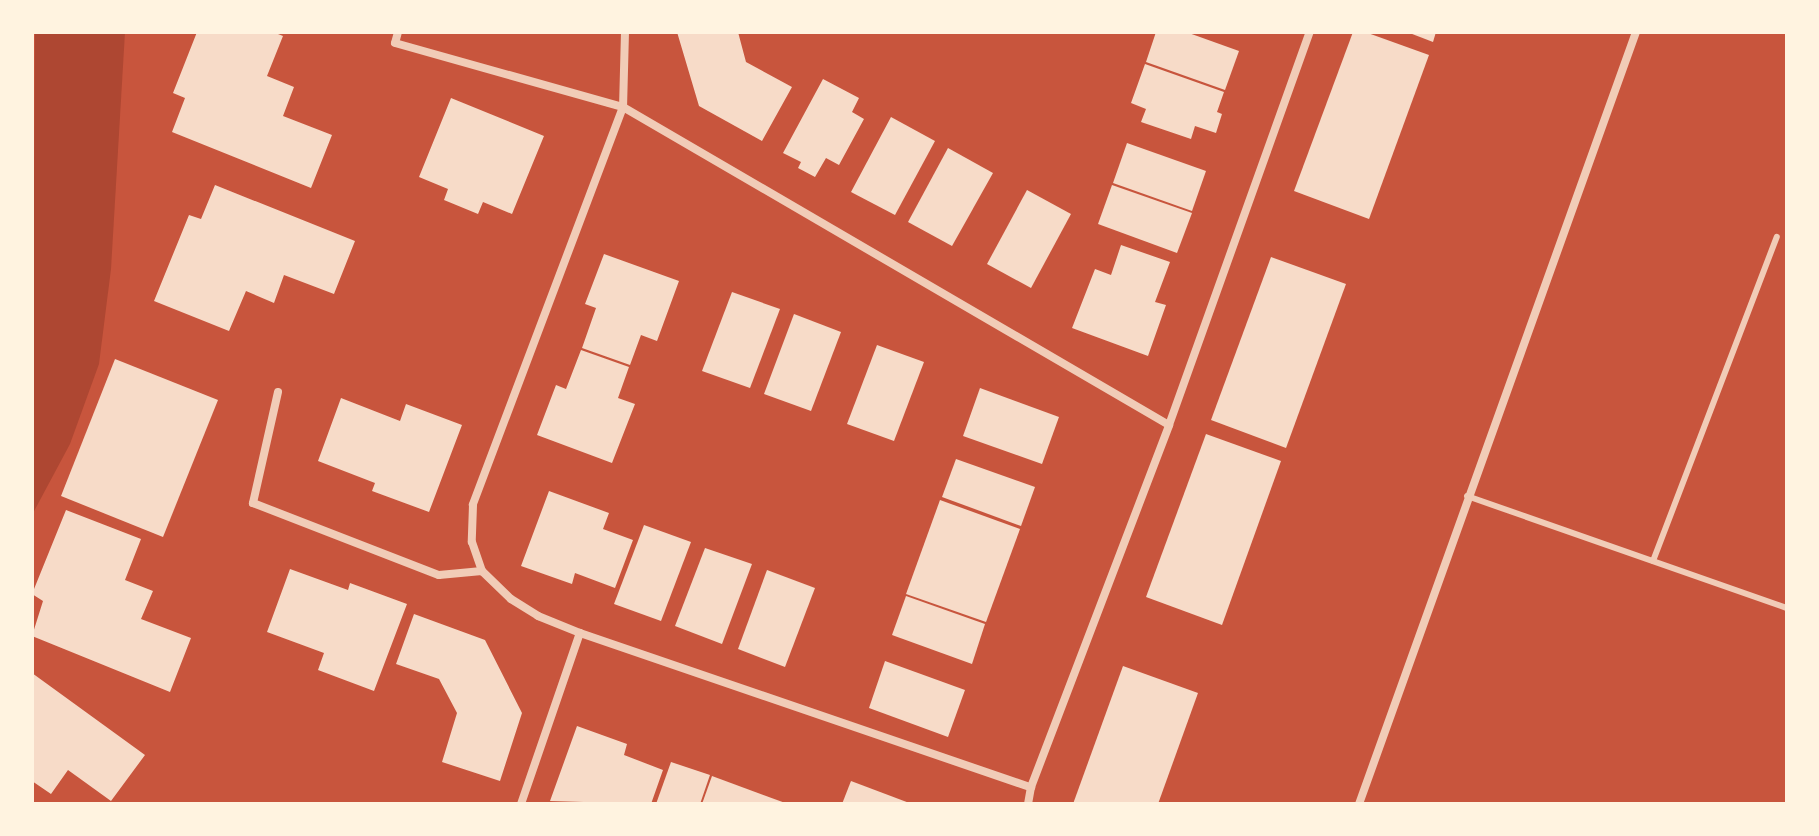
<!DOCTYPE html>
<style>
body{margin:0}
#map{position:relative;width:1819px;height:836px;overflow:hidden;background:#c8553d;font-family:"Roboto Serif",serif}
div>[style]{position:absolute}
[style*='--x']{left:calc(var(--x)*1px);top:calc(var(--y)*1px);width:calc(var(--w)*1px);rotate:calc(var(--a)*1deg)}
.green>*{inset:0;background:#ae4732}
.building>*{inset:0;background:#f7dbc8}
.service>*{height:6px;margin:-3px;padding:0 3px;transform-origin:3px;border-radius:3px;background:#f1ccb7}
.minor>*{height:8px;margin:-4px;padding:0 4px;transform-origin:4px;border-radius:4px;background:#f1ccb7}
span{translate:-50% -50%;white-space:nowrap;text-align:center;line-height:1.15;-webkit-text-stroke:6px #fff3e0;paint-order:stroke}
.frame{position:absolute;inset:0;border:34px solid #fff3e0;pointer-events:none}
</style>
<div id="map">
<div class="green">
<div style="clip-path:polygon(35px 32px,125px 32px,111px 269px,99px 364px,70px 444px,32px 515px)"></div>
</div>
<div class="building">
<div style="clip-path:polygon(197px 32px,273px 32px,283px 36px,267px 76px,294px 87px,283px 116px,332px 135px,311px 188px,172px 132px,185px 98px,173px 93px)"></div>
<div style="clip-path:polygon(677px 32px,738px 32px,746px 62px,792px 87px,762px 141px,699px 106px)"></div>
<div style="clip-path:polygon(1156px 32px,1186px 32px,1239px 51px,1225px 90px,1146px 62px)"></div>
<div style="clip-path:polygon(1353px 32px,1365px 32px,1429px 55px,1369px 219px,1294px 191px)"></div>
<div style="clip-path:polygon(1407px 32px,1436px 32px,1433px 42px)"></div>
<div style="clip-path:polygon(1145px 64px,1224px 92px,1217px 112px,1222px 114px,1216px 133px,1195px 126px,1191px 139px,1141px 122px,1146px 109px,1131px 103px)"></div>
<div style="clip-path:polygon(823px 79px,859px 98px,852px 112px,864px 119px,839px 165px,826px 158px,815px 177px,798px 168px,801px 162px,783px 153px)"></div>
<div style="clip-path:polygon(451px 98px,544px 136px,512px 214px,483px 202px,478px 214px,444px 200px,448px 189px,419px 177px)"></div>
<div style="clip-path:polygon(891px 117px,935px 141px,895px 215px,851px 192px)"></div>
<div style="clip-path:polygon(1127px 143px,1206px 171px,1192px 211px,1113px 183px)"></div>
<div style="clip-path:polygon(948px 148px,993px 173px,952px 246px,908px 222px)"></div>
<div style="clip-path:polygon(215px 185px,355px 241px,334px 294px,284px 275px,274px 303px,246px 291px,229px 331px,154px 301px,189px 215px,201px 219px)"></div>
<div style="clip-path:polygon(1112px 185px,1192px 213px,1177px 253px,1098px 224px)"></div>
<div style="clip-path:polygon(1027px 190px,1071px 214px,1031px 288px,987px 264px)"></div>
<div style="clip-path:polygon(1121px 245px,1170px 262px,1155px 302px,1166px 305px,1148px 356px,1072px 328px,1095px 269px,1111px 275px)"></div>
<div style="clip-path:polygon(604px 254px,679px 281px,657px 341px,641px 335px,630px 365px,582px 348px,596px 308px,585px 304px)"></div>
<div style="clip-path:polygon(1271px 257px,1346px 284px,1286px 448px,1211px 420px)"></div>
<div style="clip-path:polygon(732px 292px,780px 309px,750px 388px,702px 371px)"></div>
<div style="clip-path:polygon(794px 314px,841px 332px,811px 411px,764px 394px)"></div>
<div style="clip-path:polygon(877px 345px,924px 362px,894px 441px,847px 424px)"></div>
<div style="clip-path:polygon(581px 350px,629px 367px,618px 398px,635px 404px,612px 463px,537px 435px,556px 385px,566px 389px)"></div>
<div style="clip-path:polygon(115px 359px,218px 400px,163px 537px,61px 496px)"></div>
<div style="clip-path:polygon(980px 388px,1059px 417px,1042px 464px,963px 436px)"></div>
<div style="clip-path:polygon(341px 398px,400px 421px,406px 404px,462px 425px,429px 512px,372px 491px,375px 483px,318px 461px)"></div>
<div style="clip-path:polygon(1206px 434px,1281px 461px,1222px 625px,1146px 597px)"></div>
<div style="clip-path:polygon(956px 459px,1035px 487px,1021px 526px,942px 497px)"></div>
<div style="clip-path:polygon(549px 491px,609px 513px,603px 529px,633px 540px,615px 588px,575px 573px,572px 584px,521px 566px)"></div>
<div style="clip-path:polygon(940px 500px,1020px 529px,986px 622px,906px 594px)"></div>
<div style="clip-path:polygon(66px 510px,141px 539px,125px 580px,153px 591px,141px 619px,191px 638px,170px 692px,32px 636px,43px 601px,32px 594px)"></div>
<div style="clip-path:polygon(644px 525px,691px 542px,661px 621px,614px 604px)"></div>
<div style="clip-path:polygon(705px 548px,752px 564px,722px 644px,675px 626px)"></div>
<div style="clip-path:polygon(290px 569px,348px 590px,350px 583px,407px 604px,374px 691px,318px 670px,324px 653px,267px 632px)"></div>
<div style="clip-path:polygon(767px 570px,815px 588px,785px 667px,738px 649px)"></div>
<div style="clip-path:polygon(906px 596px,985px 624px,972px 664px,892px 635px)"></div>
<div style="clip-path:polygon(414px 614px,485px 640px,522px 713px,500px 781px,442px 762px,457px 713px,439px 679px,396px 664px)"></div>
<div style="clip-path:polygon(885px 661px,965px 690px,948px 737px,869px 708px)"></div>
<div style="clip-path:polygon(1123px 666px,1198px 693px,1158px 804px,1073px 804px)"></div>
<div style="clip-path:polygon(32px 673px,145px 755px,111px 801px,68px 770px,51px 794px,32px 781px)"></div>
<div style="clip-path:polygon(577px 726px,627px 744px,624px 755px,663px 770px,651px 804px,550px 801px)"></div>
<div style="clip-path:polygon(671px 762px,710px 775px,700px 804px,656px 804px)"></div>
<div style="clip-path:polygon(712px 776px,788px 804px,702px 804px)"></div>
<div style="clip-path:polygon(851px 781px,912px 804px,842px 804px)"></div>
</div>
<div class="service">
<div style="--x:1467;--y:496;--w:339;--a:19.3"></div>
<div style="--x:1653;--y:561;--w:347;--a:-69.1"></div>
</div>
<div class="minor">
<div style="--x:398;--y:32;--w:11;--a:105"></div>
<div style="--x:395;--y:43;--w:237;--a:15.7"></div>
<div style="--x:623;--y:107;--w:632;--a:30.22"></div>
<div style="--x:625;--y:32;--w:75;--a:91.5"></div>
<div style="--x:623;--y:107;--w:425;--a:110.7"></div>
<div style="--x:473;--y:505;--w:37;--a:92"></div>
<div style="--x:472;--y:542;--w:31;--a:71"></div>
<div style="--x:482;--y:571;--w:40;--a:44"></div>
<div style="--x:511;--y:599;--w:32;--a:32"></div>
<div style="--x:538;--y:616;--w:45;--a:22"></div>
<div style="--x:580;--y:633;--w:477;--a:18.9"></div>
<div style="--x:278;--y:392;--w:114;--a:102.7"></div>
<div style="--x:253;--y:503;--w:199;--a:21.2"></div>
<div style="--x:439;--y:575;--w:43;--a:-5.3"></div>
<div style="--x:521;--y:804;--w:181;--a:-71"></div>
<div style="--x:1028;--y:804;--w:17;--a:-80"></div>
<div style="--x:1031;--y:787;--w:387;--a:-69.1"></div>
<div style="--x:1169;--y:425;--w:418;--a:-70.3"></div>
<div style="--x:1359;--y:804;--w:820;--a:-70.26"></div>
</div>
<div class="frame"></div>
</div>
